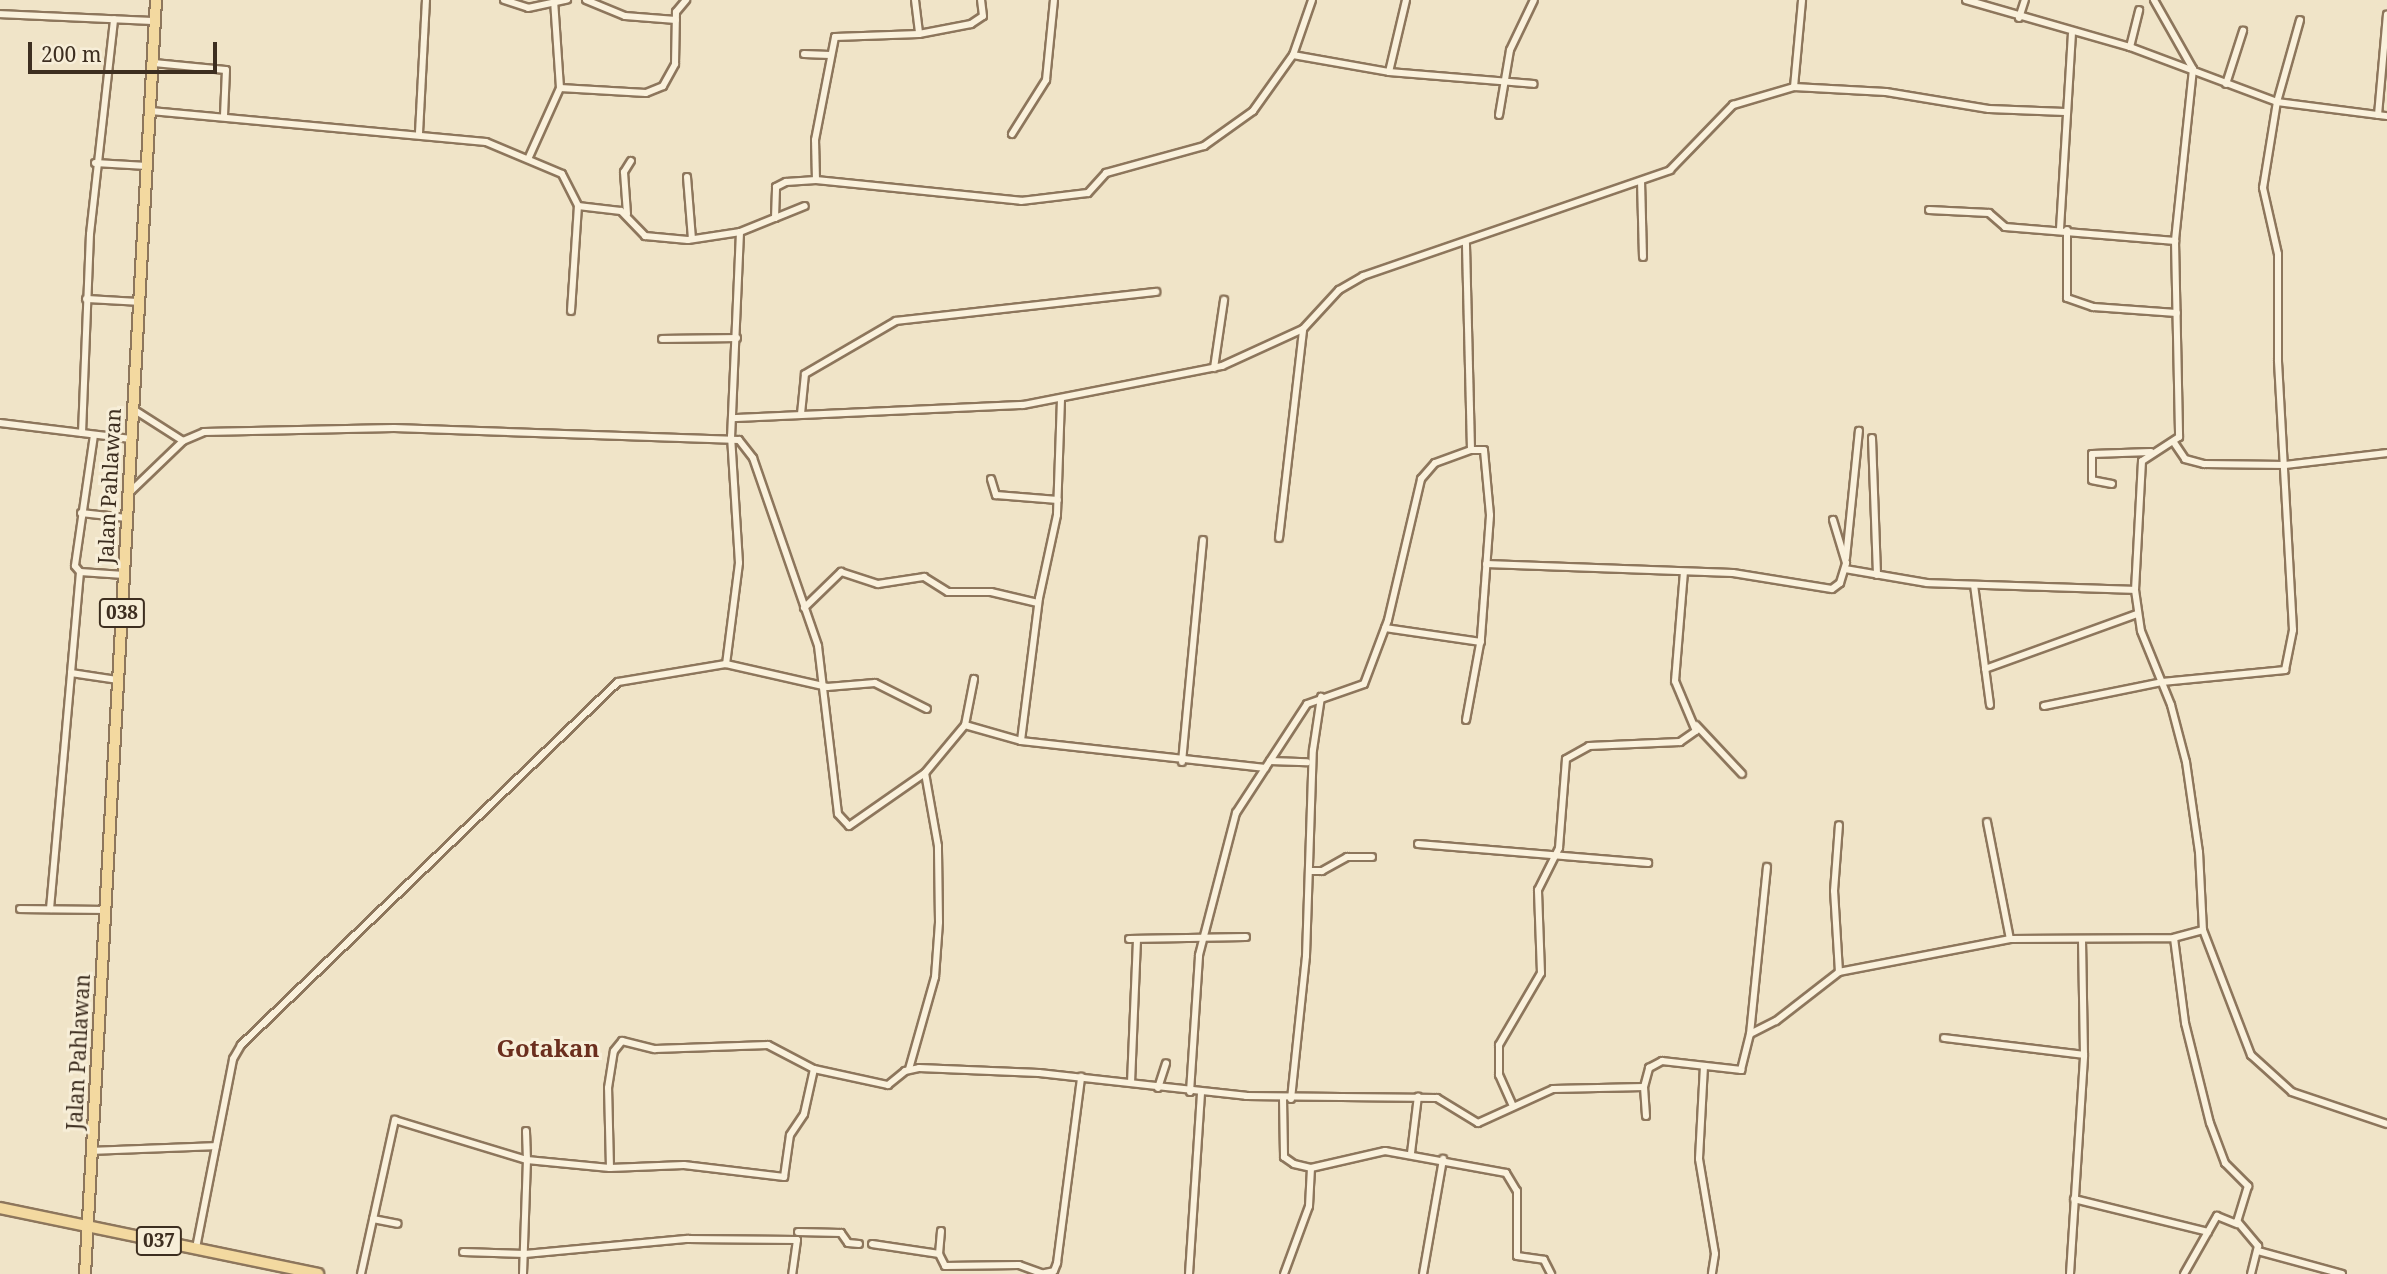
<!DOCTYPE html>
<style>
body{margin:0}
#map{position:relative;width:2387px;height:1274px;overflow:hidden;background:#f0e4c8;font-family:"Noto Serif",serif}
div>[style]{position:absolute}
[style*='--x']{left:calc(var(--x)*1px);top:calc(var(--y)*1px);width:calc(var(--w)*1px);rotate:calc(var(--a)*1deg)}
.roads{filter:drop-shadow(2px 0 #8d765c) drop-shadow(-2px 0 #8d765c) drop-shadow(0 2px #8d765c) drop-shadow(0 -2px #8d765c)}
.minor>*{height:6px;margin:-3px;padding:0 3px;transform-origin:3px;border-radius:3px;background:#faf1dc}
.primary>*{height:10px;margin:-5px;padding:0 5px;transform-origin:5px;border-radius:5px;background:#f3d9a0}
span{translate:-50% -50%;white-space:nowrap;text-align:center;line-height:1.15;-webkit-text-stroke:6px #f7eed8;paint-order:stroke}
.shield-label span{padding:2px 5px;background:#f7eed8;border:2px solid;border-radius:5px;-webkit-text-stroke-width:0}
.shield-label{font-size:19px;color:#3d2e20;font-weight:700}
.street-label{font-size:21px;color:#3d2e20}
.quarter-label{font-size:24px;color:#6b2e1e;font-weight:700}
.scale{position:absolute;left:28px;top:42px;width:189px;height:32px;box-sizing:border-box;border:4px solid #3d2e20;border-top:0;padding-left:9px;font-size:21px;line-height:24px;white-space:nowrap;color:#3d2e20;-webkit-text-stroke:5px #f7eed8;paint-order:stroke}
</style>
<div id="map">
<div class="roads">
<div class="minor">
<div style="--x:504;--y:0;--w:25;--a:18"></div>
<div style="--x:528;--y:8;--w:40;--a:-12"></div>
<div style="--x:554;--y:0;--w:88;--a:86.1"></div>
<div style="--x:586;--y:0;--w:42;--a:22.3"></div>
<div style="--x:625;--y:16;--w:51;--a:4.5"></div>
<div style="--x:915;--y:0;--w:34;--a:83"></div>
<div style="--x:1966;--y:0;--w:171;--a:16"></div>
<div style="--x:2130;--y:47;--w:157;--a:20.5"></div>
<div style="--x:2277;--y:102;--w:111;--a:7.3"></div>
<div style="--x:2154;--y:0;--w:79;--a:60.5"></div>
<div style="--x:2193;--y:69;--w:173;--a:96"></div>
<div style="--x:2175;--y:241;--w:196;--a:88.8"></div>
<div style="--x:2179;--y:437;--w:44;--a:147"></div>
<div style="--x:2142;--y:461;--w:129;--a:93.1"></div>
<div style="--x:2135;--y:590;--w:41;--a:81.7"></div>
<div style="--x:2141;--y:631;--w:80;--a:67.9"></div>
<div style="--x:2171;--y:705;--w:59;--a:75.3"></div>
<div style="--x:2186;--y:762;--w:91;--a:81.8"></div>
<div style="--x:2199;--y:852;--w:78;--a:87.1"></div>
<div style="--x:2203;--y:930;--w:30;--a:165"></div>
<div style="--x:0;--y:14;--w:155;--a:2.6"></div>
<div style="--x:2019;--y:18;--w:19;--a:-72"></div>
<div style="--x:2130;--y:47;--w:38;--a:-76"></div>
<div style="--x:804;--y:54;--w:26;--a:2"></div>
<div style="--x:1293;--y:55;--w:97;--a:10"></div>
<div style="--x:1389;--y:72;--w:145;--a:4.7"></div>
<div style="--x:154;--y:63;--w:72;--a:5.6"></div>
<div style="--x:226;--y:70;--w:46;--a:92.5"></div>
<div style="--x:1389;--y:72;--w:74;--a:-76.7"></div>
<div style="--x:2226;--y:84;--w:56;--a:-72.2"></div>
<div style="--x:1794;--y:87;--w:92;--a:3.1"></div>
<div style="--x:1886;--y:92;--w:104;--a:9.4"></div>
<div style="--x:1989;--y:109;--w:76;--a:2.3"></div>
<div style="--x:151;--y:111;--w:336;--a:5.3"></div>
<div style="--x:486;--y:142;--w:82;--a:22.8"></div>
<div style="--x:562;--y:174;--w:36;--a:63"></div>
<div style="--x:578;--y:206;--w:43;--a:6.6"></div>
<div style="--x:621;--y:211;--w:35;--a:46"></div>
<div style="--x:645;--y:236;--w:43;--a:5.3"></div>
<div style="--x:688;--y:240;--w:53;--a:-8.7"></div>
<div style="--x:740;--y:232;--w:204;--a:92.5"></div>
<div style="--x:731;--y:436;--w:127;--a:86.4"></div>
<div style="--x:739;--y:563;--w:102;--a:97.3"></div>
<div style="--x:1499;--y:115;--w:66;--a:-80.4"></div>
<div style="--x:1510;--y:50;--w:55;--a:-64.4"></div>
<div style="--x:2378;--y:115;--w:101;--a:-84.9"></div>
<div style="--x:419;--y:133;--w:133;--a:-87"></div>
<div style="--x:1012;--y:134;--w:64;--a:-57.8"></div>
<div style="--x:1046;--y:80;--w:80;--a:-84.3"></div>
<div style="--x:529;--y:157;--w:76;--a:-65.8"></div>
<div style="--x:560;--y:88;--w:86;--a:3.3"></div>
<div style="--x:646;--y:93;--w:18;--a:-22"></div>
<div style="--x:663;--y:86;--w:25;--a:-61"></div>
<div style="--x:675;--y:64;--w:52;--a:-88.9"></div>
<div style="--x:676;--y:12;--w:16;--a:-50"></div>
<div style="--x:95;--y:163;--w:52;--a:3.3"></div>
<div style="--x:687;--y:177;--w:62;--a:85.4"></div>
<div style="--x:816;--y:180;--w:40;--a:-91.4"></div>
<div style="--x:815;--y:140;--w:105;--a:-79"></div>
<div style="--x:835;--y:37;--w:84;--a:-2"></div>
<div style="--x:919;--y:34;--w:53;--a:-10.9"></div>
<div style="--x:971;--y:24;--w:14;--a:-34"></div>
<div style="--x:983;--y:16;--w:16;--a:-97"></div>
<div style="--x:1641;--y:181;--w:76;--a:88.5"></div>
<div style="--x:1929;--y:210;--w:60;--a:2.9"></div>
<div style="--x:1989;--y:213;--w:21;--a:41"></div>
<div style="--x:2005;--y:227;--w:171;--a:4.7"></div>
<div style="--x:627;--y:214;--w:42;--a:-94.1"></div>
<div style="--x:624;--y:172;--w:13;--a:-58"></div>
<div style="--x:775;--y:218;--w:32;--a:-22"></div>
<div style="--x:2060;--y:229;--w:195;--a:-86.5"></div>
<div style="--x:2067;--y:230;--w:68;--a:90"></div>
<div style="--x:2067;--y:298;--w:28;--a:19"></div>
<div style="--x:2093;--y:307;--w:84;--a:4.1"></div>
<div style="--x:740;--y:232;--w:38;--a:-22"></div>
<div style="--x:775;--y:218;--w:31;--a:-88"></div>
<div style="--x:776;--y:187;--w:11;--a:-27"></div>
<div style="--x:786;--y:182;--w:30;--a:-4"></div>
<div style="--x:816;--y:180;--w:206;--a:5.8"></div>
<div style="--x:1021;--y:201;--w:67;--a:-6.8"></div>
<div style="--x:1088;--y:193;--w:27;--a:-48"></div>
<div style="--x:1106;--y:173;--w:102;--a:-15.4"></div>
<div style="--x:1204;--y:146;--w:60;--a:-35.5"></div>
<div style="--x:1253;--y:111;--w:69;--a:-54.5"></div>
<div style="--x:1293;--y:55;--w:58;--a:-70.9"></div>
<div style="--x:86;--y:299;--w:53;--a:3.2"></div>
<div style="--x:571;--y:311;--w:105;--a:-86.2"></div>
<div style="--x:662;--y:339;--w:75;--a:-0.8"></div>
<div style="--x:1214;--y:368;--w:69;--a:-81.6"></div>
<div style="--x:1061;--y:399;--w:116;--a:92"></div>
<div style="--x:1057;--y:515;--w:85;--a:102.2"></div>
<div style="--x:1039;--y:598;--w:144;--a:97.2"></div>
<div style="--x:1021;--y:741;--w:246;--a:6.3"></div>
<div style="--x:133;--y:409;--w:59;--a:32.6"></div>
<div style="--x:183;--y:441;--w:23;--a:-23"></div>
<div style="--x:204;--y:432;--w:190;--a:-1.2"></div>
<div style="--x:394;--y:428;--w:345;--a:2"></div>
<div style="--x:739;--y:440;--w:23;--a:52"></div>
<div style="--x:753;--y:458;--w:199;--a:70.9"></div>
<div style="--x:818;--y:646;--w:169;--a:83.2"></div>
<div style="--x:838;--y:814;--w:16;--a:47"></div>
<div style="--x:849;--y:826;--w:93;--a:-34.9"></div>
<div style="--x:925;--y:773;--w:62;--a:-50.2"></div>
<div style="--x:965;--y:725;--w:47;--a:-78.9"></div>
<div style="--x:801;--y:414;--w:40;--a:-84.3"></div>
<div style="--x:805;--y:374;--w:105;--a:-30.2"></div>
<div style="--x:896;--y:321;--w:262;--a:-6.4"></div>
<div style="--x:734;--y:418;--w:289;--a:-2.6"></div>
<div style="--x:1023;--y:405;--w:203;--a:-11.1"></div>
<div style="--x:1222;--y:366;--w:89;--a:-24.6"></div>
<div style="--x:1303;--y:329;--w:53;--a:-47.3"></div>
<div style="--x:1339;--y:290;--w:28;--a:-30"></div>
<div style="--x:1363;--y:276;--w:325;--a:-19"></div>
<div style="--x:1670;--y:170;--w:91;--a:-45.9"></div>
<div style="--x:1733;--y:105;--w:64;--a:-16.4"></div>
<div style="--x:1794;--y:87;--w:87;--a:-84.7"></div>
<div style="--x:0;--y:423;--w:132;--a:7"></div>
<div style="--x:82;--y:433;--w:199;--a:-87.7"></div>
<div style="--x:90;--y:234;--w:216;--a:-83.6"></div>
<div style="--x:94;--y:435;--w:132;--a:98.3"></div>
<div style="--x:75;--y:566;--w:8;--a:50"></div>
<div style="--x:80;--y:572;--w:44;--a:3.9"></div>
<div style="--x:1872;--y:438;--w:137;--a:87.9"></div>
<div style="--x:2175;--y:444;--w:18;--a:56"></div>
<div style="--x:2185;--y:459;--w:20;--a:15"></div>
<div style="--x:2204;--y:464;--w:81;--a:0.7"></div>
<div style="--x:2285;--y:465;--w:103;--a:-6.7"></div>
<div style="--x:991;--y:479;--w:17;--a:73"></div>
<div style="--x:996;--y:495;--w:62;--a:4.6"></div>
<div style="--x:2112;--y:484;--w:20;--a:-169"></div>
<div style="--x:2092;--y:480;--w:26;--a:-90"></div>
<div style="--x:2092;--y:454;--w:59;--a:-1.9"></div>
<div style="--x:129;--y:493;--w:75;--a:-43.9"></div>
<div style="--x:81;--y:513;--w:46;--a:6.2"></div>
<div style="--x:1279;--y:538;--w:210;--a:-83.4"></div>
<div style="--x:1846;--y:558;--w:128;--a:-84.2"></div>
<div style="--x:1486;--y:564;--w:247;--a:2.1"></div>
<div style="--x:1733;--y:573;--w:100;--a:9.2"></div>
<div style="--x:1832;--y:589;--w:10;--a:-37"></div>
<div style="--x:1840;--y:583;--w:21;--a:-73"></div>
<div style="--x:1846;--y:563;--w:45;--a:-106.8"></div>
<div style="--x:1845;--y:569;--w:83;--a:9.7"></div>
<div style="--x:1927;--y:583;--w:208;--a:1.9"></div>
<div style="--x:80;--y:572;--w:101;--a:95.1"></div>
<div style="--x:71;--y:673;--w:48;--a:8.5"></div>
<div style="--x:1974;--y:585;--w:121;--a:82.4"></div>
<div style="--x:804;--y:608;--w:52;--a:-44.2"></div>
<div style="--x:841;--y:572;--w:39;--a:18"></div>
<div style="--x:878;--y:584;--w:47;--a:-8.7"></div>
<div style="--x:924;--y:577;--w:28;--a:32"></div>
<div style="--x:948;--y:592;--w:43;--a:0"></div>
<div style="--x:991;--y:592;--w:48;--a:13.2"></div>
<div style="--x:1385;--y:628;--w:97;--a:8.3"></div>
<div style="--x:1985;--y:669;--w:162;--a:-19.9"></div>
<div style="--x:2044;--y:706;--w:120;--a:-11.5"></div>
<div style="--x:2162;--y:682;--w:124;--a:-5.6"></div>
<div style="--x:2285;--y:670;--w:41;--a:-78.7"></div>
<div style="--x:2293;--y:630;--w:270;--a:-93.2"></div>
<div style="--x:2278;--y:360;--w:106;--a:-90"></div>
<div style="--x:2278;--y:254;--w:68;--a:-102.8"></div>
<div style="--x:2263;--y:188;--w:87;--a:-80.8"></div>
<div style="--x:2277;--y:102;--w:85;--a:-74.3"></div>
<div style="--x:1466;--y:720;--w:83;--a:-79.6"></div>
<div style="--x:1481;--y:638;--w:123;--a:-85.8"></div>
<div style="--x:1490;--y:515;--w:65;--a:-95.3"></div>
<div style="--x:1484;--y:450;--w:13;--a:180"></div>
<div style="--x:965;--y:725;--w:58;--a:15.9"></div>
<div style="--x:1696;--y:725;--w:67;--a:46.8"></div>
<div style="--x:1270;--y:761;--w:37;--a:2"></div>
<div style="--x:1182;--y:762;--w:223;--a:-84.6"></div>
<div style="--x:1987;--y:822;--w:119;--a:78.9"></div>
<div style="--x:2010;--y:939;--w:164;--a:-0.3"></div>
<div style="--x:2174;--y:938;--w:86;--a:82.6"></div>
<div style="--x:2185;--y:1023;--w:103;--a:76"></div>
<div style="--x:2210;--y:1123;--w:43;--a:69.4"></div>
<div style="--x:2225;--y:1163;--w:33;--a:45"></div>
<div style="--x:2248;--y:1186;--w:37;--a:107"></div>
<div style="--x:2237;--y:1221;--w:33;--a:50"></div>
<div style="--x:2258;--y:1246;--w:29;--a:104"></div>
<div style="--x:1418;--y:844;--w:231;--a:4.7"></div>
<div style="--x:1309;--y:871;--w:13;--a:0"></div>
<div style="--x:1322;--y:871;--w:29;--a:-29"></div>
<div style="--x:1347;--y:857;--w:25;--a:0"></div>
<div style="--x:20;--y:909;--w:85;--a:0.7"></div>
<div style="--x:50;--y:909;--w:237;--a:-84.9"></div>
<div style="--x:2203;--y:930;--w:134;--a:69"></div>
<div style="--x:2251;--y:1055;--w:55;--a:42.1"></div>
<div style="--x:2292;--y:1092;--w:100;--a:18.6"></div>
<div style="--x:1129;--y:939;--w:117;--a:-1"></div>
<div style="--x:1839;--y:972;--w:81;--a:-93.5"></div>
<div style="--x:1834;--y:891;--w:66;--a:-85.7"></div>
<div style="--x:1750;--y:1034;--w:168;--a:-84.2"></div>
<div style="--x:1944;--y:1038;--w:141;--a:6.9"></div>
<div style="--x:1704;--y:1066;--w:93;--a:93.1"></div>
<div style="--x:1699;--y:1159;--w:96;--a:80.4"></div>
<div style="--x:1715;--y:1254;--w:20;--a:99"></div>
<div style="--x:909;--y:1069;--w:96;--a:-74.2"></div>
<div style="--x:935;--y:977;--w:55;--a:-85.8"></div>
<div style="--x:939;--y:922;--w:76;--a:-90.8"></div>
<div style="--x:938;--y:846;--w:74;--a:-100.1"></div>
<div style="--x:1131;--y:1083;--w:143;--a:-87.6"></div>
<div style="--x:1644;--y:1087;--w:20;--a:-75"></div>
<div style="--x:1649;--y:1068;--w:15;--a:-28"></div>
<div style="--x:1662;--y:1061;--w:80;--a:6.5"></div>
<div style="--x:1741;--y:1070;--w:37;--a:-76"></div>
<div style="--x:1750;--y:1034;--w:29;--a:-27"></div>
<div style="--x:1776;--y:1021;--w:80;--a:-37.9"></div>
<div style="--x:1839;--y:972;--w:174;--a:-10.9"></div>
<div style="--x:1158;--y:1088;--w:26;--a:-72"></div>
<div style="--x:1190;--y:1092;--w:137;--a:-86.2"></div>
<div style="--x:1199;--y:955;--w:147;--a:-75.4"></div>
<div style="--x:1236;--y:813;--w:130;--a:-56.9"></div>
<div style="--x:1307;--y:704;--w:60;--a:-19.3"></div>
<div style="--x:1364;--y:684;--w:68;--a:-69.4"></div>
<div style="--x:1388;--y:620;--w:145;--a:-76.8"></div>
<div style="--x:1421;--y:479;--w:21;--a:-49"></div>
<div style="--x:1435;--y:463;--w:38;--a:-20"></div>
<div style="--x:1471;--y:450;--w:207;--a:-91.4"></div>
<div style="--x:1283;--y:1098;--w:59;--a:89"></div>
<div style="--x:1284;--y:1157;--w:12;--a:35"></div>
<div style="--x:1294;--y:1164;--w:17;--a:13"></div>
<div style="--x:1311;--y:1168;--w:76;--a:-12.9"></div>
<div style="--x:1385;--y:1151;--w:123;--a:10.3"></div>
<div style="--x:1506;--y:1173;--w:21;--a:59"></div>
<div style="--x:1517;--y:1191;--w:65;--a:90"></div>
<div style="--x:1517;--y:1256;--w:27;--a:8"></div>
<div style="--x:1544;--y:1260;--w:16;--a:63"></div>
<div style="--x:1291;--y:1099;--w:144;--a:-84"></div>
<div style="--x:1306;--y:956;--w:206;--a:-88.1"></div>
<div style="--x:1313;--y:750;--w:54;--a:-81.4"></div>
<div style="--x:1512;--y:1104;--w:32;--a:-114"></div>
<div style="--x:1499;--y:1075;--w:30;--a:-90"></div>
<div style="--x:1499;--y:1045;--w:83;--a:-59.7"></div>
<div style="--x:1541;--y:973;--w:83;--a:-92.1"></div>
<div style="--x:1538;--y:890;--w:47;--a:-63.4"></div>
<div style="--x:1559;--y:848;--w:89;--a:-85.5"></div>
<div style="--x:1566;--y:759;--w:26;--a:-29"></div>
<div style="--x:1589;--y:746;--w:91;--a:-2.5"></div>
<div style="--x:1680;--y:742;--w:19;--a:-35"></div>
<div style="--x:1696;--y:731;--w:54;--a:-112.8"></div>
<div style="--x:1675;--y:681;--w:109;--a:-85.3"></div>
<div style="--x:92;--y:1151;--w:124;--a:-2.3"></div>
<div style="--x:1411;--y:1153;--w:57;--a:-83"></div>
<div style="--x:610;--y:1168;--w:80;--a:-91.4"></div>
<div style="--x:608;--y:1088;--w:37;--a:-81"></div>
<div style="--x:614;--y:1051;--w:13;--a:-51"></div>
<div style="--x:622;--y:1041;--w:34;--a:14"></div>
<div style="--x:655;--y:1049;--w:113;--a:-2"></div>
<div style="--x:768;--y:1045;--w:52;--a:27.6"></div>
<div style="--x:814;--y:1069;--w:76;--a:12.2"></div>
<div style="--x:888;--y:1085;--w:22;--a:-39"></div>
<div style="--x:905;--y:1071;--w:14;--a:-12"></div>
<div style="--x:919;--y:1068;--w:120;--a:2.4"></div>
<div style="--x:1039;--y:1073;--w:208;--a:6.3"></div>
<div style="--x:1246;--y:1096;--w:191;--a:0.6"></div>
<div style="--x:1437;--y:1098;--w:48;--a:31.4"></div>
<div style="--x:1478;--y:1123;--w:82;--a:-24.4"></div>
<div style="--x:1553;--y:1089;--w:91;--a:-1.3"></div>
<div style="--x:1644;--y:1087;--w:29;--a:86"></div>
<div style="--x:2074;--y:1199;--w:138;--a:13.8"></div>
<div style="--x:373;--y:1219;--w:25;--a:11"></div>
<div style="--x:798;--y:1232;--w:43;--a:1.3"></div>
<div style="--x:841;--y:1233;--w:12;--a:55"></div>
<div style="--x:848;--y:1243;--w:11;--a:5"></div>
<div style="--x:872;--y:1244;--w:68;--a:8.5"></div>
<div style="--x:939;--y:1254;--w:13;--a:63"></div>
<div style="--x:945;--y:1266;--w:74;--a:-0.8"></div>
<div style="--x:1019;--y:1265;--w:23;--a:20"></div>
<div style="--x:196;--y:1248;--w:193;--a:-78.9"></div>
<div style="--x:233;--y:1059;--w:16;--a:-60"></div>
<div style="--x:241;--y:1045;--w:523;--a:-43.92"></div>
<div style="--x:618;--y:682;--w:109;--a:-9.5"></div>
<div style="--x:726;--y:664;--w:104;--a:12.8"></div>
<div style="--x:827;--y:687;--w:48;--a:-4.8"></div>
<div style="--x:875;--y:683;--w:58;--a:26.6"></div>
<div style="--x:2258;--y:1251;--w:87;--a:15.3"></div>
<div style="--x:463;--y:1252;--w:62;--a:1.8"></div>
<div style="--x:525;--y:1254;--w:164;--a:-5.3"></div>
<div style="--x:688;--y:1239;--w:109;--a:0.5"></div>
<div style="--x:797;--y:1240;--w:34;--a:98"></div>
<div style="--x:939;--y:1254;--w:23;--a:-85"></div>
<div style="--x:361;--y:1274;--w:158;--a:-77.6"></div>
<div style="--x:395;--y:1120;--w:138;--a:16.9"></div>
<div style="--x:527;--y:1160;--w:29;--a:-92"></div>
<div style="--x:523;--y:1274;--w:114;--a:-88"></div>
<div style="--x:527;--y:1160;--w:83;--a:5.5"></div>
<div style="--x:610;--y:1168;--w:74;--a:-2.3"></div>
<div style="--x:684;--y:1165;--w:101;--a:6.8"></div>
<div style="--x:784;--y:1177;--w:42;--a:-81.9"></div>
<div style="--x:790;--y:1135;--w:25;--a:-56"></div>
<div style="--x:804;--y:1114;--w:46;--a:-77.5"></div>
<div style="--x:1040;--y:1274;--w:14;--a:-12"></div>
<div style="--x:1054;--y:1271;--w:9;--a:-69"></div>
<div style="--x:1057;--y:1263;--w:188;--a:-82.6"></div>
<div style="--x:1189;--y:1274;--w:181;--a:-86.2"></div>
<div style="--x:1284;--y:1274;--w:72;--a:-69.8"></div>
<div style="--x:1309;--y:1206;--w:38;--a:-87"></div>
<div style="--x:1423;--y:1274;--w:117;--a:-80.1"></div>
<div style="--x:2070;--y:1274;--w:219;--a:-86.3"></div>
<div style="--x:2084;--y:1055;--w:115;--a:-91"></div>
<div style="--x:2184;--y:1274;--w:67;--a:-60.4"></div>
<div style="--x:2217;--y:1216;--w:22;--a:22"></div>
</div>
<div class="primary">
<div style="--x:0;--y:1208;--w:325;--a:11.7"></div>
<div style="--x:85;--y:1274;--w:1276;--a:-86.81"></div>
</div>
</div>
<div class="shield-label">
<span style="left:122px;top:613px">038</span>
<span style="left:159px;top:1241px">037</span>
</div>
<div class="street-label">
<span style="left:109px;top:486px;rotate:-87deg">Jalan Pahlawan</span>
<span style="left:78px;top:1052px;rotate:-87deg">Jalan Pahlawan</span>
</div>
<div class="quarter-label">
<span style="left:548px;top:1048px">Gotakan</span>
</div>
<div class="scale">200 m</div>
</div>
